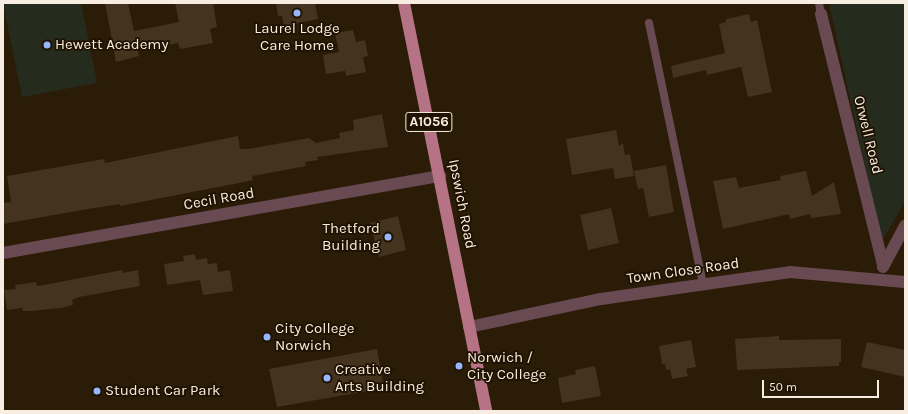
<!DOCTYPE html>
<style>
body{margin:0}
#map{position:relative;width:908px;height:414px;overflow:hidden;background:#2a1c06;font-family:Karla,sans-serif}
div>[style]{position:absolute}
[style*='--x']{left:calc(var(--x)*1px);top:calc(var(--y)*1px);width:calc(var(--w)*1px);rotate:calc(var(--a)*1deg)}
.green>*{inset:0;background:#252c1d}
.building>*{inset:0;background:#44331f}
.lane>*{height:8px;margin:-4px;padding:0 4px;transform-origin:4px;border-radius:4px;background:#6a4a52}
.street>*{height:12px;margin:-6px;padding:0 6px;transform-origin:6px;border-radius:6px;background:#6a4a52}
.primary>*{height:12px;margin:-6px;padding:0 6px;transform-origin:6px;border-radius:6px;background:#b67385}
.dots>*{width:11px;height:11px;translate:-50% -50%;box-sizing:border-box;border:2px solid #201200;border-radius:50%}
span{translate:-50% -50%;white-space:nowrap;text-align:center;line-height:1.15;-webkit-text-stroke:3.5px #201200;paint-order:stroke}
.shield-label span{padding:1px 3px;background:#201200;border:1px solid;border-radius:3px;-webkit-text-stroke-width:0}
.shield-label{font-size:14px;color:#f7ede0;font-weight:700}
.poi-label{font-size:15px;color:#f7ede0}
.left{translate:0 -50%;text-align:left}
.right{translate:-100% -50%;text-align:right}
.street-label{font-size:15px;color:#f7ede0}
.frame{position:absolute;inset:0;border:4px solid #f7ede0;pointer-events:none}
.scale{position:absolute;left:762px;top:380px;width:117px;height:18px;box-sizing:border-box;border:2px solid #f7ede0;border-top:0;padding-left:5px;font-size:12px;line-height:14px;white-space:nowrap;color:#f7ede0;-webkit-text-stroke:3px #201200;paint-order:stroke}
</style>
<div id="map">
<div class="green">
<div style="clip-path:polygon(3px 3px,81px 3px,97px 83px,22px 97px)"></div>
<div style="clip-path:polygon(829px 3px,905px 3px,905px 201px,884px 238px,880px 234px)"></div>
</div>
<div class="building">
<div style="clip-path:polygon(105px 3px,128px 3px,134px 31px,179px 22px,175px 3px,213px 3px,217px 27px,210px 29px,213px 43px,180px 49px,178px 43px,138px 50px,139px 56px,116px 62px)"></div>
<div style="clip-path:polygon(276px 3px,315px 3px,318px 19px,284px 26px,282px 16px,278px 16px)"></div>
<div style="clip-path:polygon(749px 14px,751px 22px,757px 20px,772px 92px,748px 97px,741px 67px,707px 75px,706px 70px,673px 78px,671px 66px,725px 53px,719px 24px,726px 22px,726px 19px)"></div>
<div style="clip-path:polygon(353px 30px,356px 42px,365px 40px,368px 56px,363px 57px,366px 72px,346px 76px,345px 71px,326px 74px,323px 55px,339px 52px,335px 33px)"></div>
<div style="clip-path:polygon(382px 114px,388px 147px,317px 157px,318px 160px,305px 162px,306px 166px,252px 176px,253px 180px,239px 183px,120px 206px,120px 204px,88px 209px,3px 224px,3px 203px,11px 202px,7px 176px,104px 159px,105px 163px,238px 136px,240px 149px,248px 149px,309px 138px,316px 143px,340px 138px,339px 133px,354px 130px,353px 120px)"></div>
<div style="clip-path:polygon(616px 130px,619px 146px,623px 143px,625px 155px,630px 154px,634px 176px,615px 179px,613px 168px,572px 175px,566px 139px)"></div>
<div style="clip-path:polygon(666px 165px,674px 212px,649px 217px,643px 188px,638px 189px,634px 171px)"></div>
<div style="clip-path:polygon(806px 171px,812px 196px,834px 182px,841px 214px,811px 218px,810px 214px,790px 219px,789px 214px,723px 229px,713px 181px,736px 177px,739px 188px,781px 180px,780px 176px)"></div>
<div style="clip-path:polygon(611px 208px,619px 243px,588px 250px,580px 215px)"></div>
<div style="clip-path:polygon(398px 216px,406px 250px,379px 257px,370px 223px)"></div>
<div style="clip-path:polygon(195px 254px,196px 260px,207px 258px,208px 264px,217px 263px,218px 272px,230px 270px,233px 291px,203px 295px,200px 280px,167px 285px,164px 264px,184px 261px,183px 256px)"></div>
<div style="clip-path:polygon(122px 270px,122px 273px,138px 270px,140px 286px,79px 297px,72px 300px,73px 305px,61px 308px,31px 311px,23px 311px,22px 308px,7px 310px,4px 290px,16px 289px,15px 285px,36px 282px,37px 286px,44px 285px)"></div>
<div style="clip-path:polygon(779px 336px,779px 340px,841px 339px,841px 362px,839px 362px,839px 366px,737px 370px,735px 339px)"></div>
<div style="clip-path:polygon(691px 340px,696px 367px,686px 369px,688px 376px,672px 379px,670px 369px,666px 370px,665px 364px,662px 364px,659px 346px)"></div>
<div style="clip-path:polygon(867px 342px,905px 350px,905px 377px,861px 367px)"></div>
<div style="clip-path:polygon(377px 349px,384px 388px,277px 407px,269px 369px)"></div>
<div style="clip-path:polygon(595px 366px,601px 396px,562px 403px,558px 378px,576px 374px,575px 370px)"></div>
</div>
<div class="lane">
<div style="--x:819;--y:3;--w:11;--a:80"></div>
<div style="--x:649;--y:23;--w:267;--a:78.3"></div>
</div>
<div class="street">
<div style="--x:821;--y:14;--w:258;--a:76.1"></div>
<div style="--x:3;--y:253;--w:444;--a:-10"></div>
<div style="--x:883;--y:267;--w:47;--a:-61.8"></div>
<div style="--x:469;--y:327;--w:135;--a:-12"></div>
<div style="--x:601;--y:299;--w:191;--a:-8.1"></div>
<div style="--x:790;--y:272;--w:115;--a:5"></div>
</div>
<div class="primary">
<div style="--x:404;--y:3;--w:416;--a:78.6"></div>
</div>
<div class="dots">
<div style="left:297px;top:13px;background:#96b6fd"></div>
<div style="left:47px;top:45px;background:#96b6fd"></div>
<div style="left:388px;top:237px;background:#96b6fd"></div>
<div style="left:267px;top:337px;background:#96b6fd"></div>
<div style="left:459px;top:366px;background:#96b6fd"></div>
<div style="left:327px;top:378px;background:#96b6fd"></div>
<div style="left:97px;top:391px;background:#96b6fd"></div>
</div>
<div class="shield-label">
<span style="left:429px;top:122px">A1056</span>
</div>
<div class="poi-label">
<span style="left:297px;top:37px">Laurel Lodge<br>Care Home</span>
<span class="left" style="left:55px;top:45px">Hewett Academy</span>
<span class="right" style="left:380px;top:237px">Thetford<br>Building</span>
<span class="left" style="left:275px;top:337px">City College<br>Norwich</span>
<span class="left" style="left:467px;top:366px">Norwich /<br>City College</span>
<span class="left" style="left:335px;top:378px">Creative<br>Arts Building</span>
<span class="left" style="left:105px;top:391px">Student Car Park</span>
</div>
<div class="street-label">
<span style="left:868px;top:135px;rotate:76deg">Orwell Road</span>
<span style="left:219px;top:199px;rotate:-10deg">Cecil Road</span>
<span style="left:462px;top:204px;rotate:79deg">Ipswich Road</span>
<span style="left:683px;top:271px;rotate:-8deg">Town Close Road</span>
</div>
<div class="frame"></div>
<div class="scale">50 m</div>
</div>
